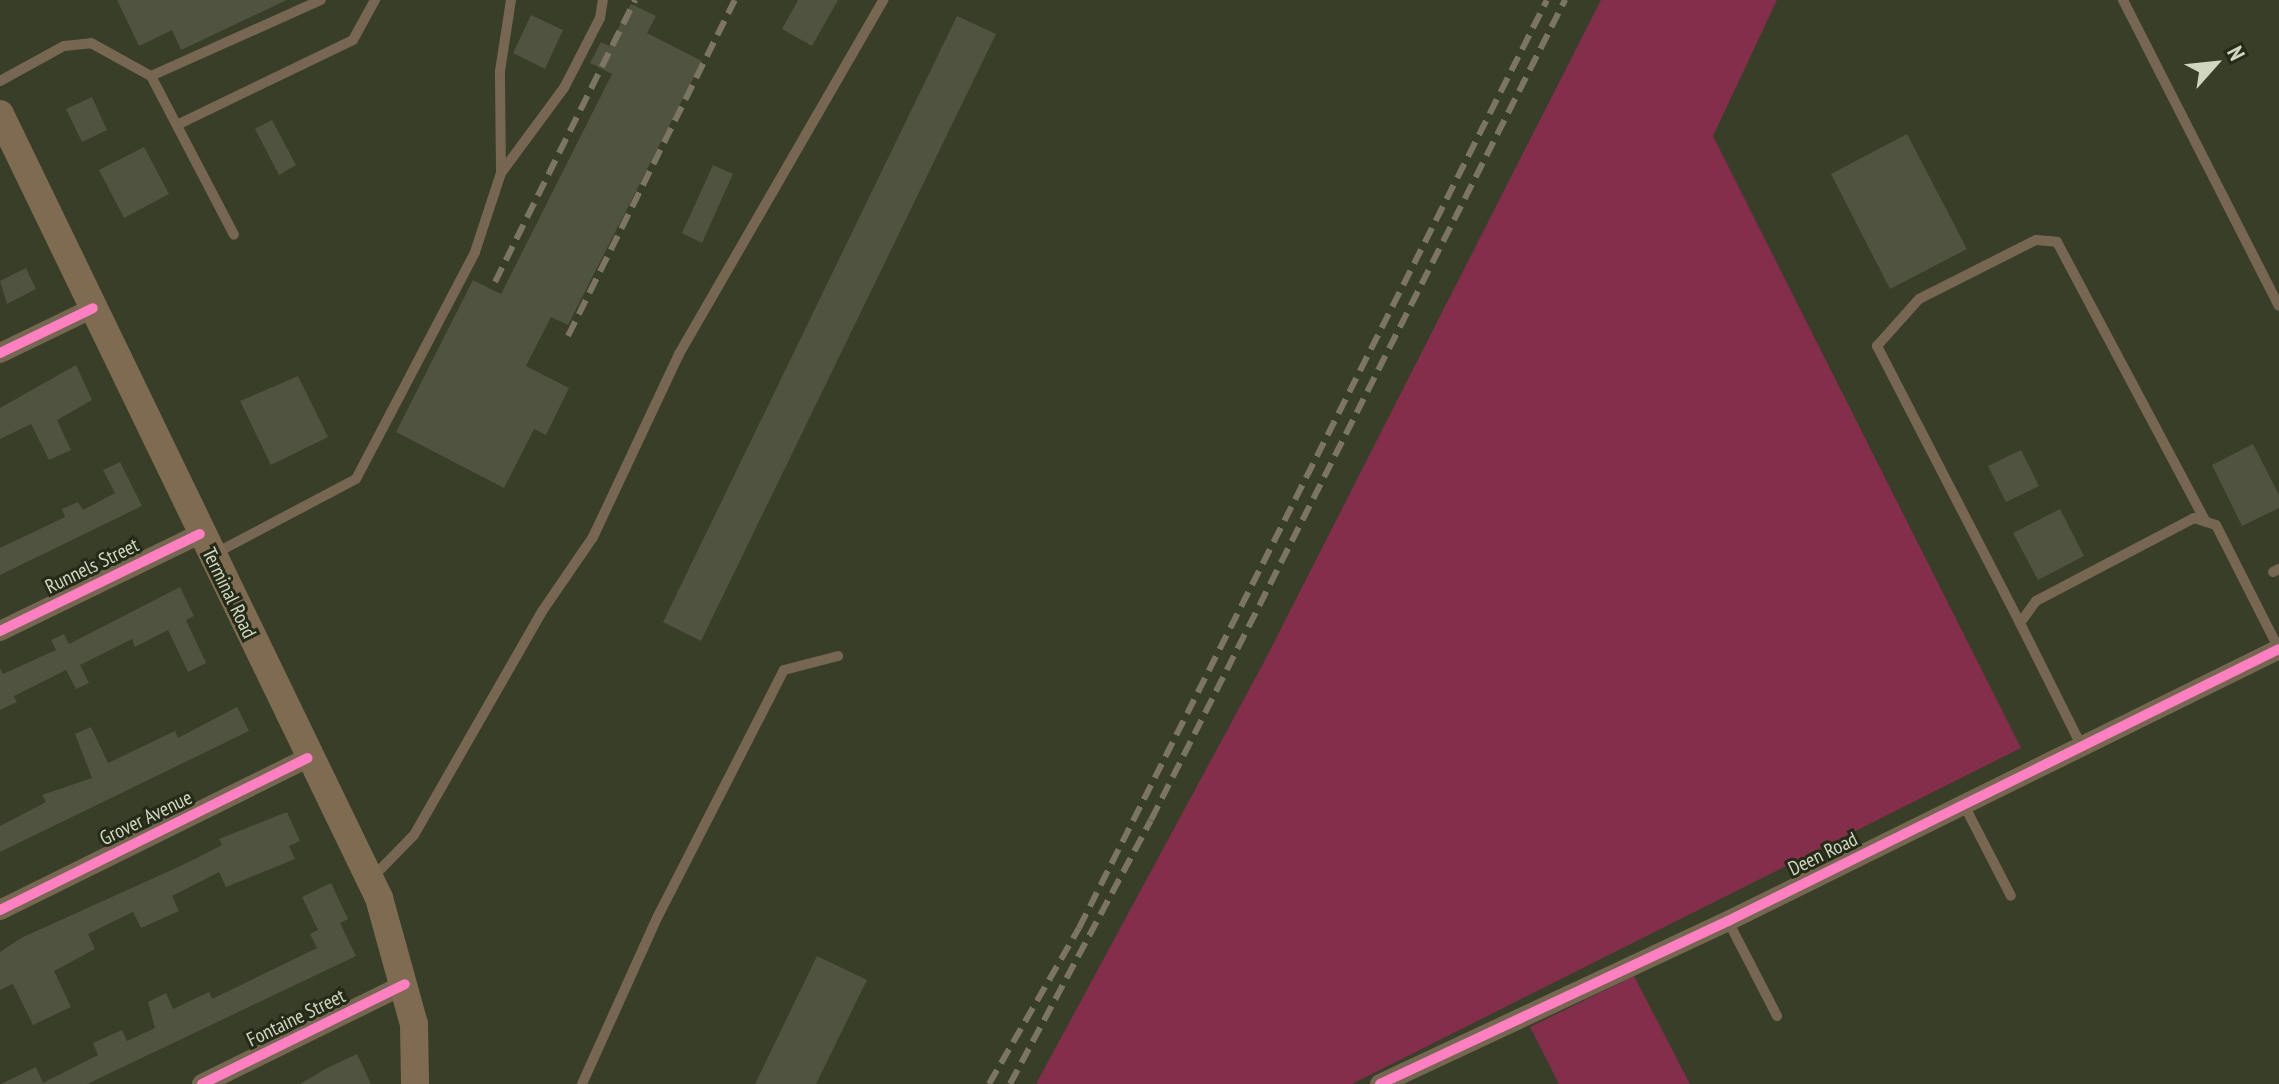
<!DOCTYPE html>
<style>
body{margin:0}
#map{position:relative;width:2279px;height:1084px;overflow:hidden;background:#383e28;font-family:"PT Sans Narrow",sans-serif}
div>[style]{position:absolute}
[style*='--x']{left:calc(var(--x)*1px);top:calc(var(--y)*1px);width:calc(var(--w)*1px);rotate:calc(var(--a)*1deg)}
.green>*{inset:0;background:#832e4b}
.building>*{inset:0;background:#50533f}
.service>*{height:10px;margin:-5px;padding:0 5px;transform-origin:5px;border-radius:5px;background:#766652}
.minor>*{height:20px;margin:-10px;padding:0 10px;transform-origin:10px;border-radius:10px;background:#766652}
.secondary>*{height:28px;margin:-14px;padding:0 14px;transform-origin:14px;border-radius:14px;background:#7f6b52}
.rail>*{height:6px;margin-top:-3px;transform-origin:0;background:repeating-linear-gradient(90deg,#7c7564 0 16px,transparent 0 24px)}
.cycleway>*{height:10px;margin:-5px;padding:0 5px;transform-origin:5px;border-radius:5px;background:#ff80c0}
span{translate:-50% -50%;white-space:nowrap;text-align:center;line-height:1.15;-webkit-text-stroke:6px #252a19;paint-order:stroke}
.street-label{font-size:20px;color:#cfd7c1}
.north{position:absolute;left:2175px;top:24px;width:80px;height:80px;-webkit-text-stroke:6px #252a19;paint-order:stroke;rotate:63deg;font-size:22px;font-weight:700;line-height:32px;text-align:center;color:#cfd7c1}
.north::after{content:'';display:block;margin:auto;width:28px;height:36px;background:#cfd7c1;clip-path:polygon(50% 0,100% 100%,50% 72%,0 100%)}
</style>
<div id="map">
<div class="green">
<div style="clip-path:polygon(1601px 0,1777px 0,1713px 136px,2021px 748px,1352px 1084px,1036px 1084px,1264px 662px)"></div>
<div style="clip-path:polygon(1634px 976px,1690px 1084px,1559px 1084px,1530px 1027px)"></div>
</div>
<div class="building">
<div style="clip-path:polygon(117px 0,287px 0,181px 50px,172px 30px,139px 46px)"></div>
<div style="clip-path:polygon(798px 0,838px 0,812px 46px,782px 29px)"></div>
<div style="clip-path:polygon(631px 4px,656px 16px,647px 33px,702px 61px,568px 325px,551px 317px,526px 366px,569px 388px,546px 435px,534px 429px,504px 488px,396px 432px,473px 280px,501px 294px,612px 74px,590px 63px,601px 42px,609px 46px)"></div>
<div style="clip-path:polygon(531px 15px,563px 30px,545px 69px,513px 53px)"></div>
<div style="clip-path:polygon(957px 16px,996px 34px,701px 641px,663px 622px)"></div>
<div style="clip-path:polygon(92px 97px,107px 130px,82px 142px,66px 109px)"></div>
<div style="clip-path:polygon(272px 120px,296px 165px,279px 175px,255px 129px)"></div>
<div style="clip-path:polygon(1907px 134px,1967px 249px,1890px 289px,1831px 174px)"></div>
<div style="clip-path:polygon(144px 147px,169px 194px,124px 218px,99px 170px)"></div>
<div style="clip-path:polygon(713px 165px,733px 174px,702px 243px,682px 233px)"></div>
<div style="clip-path:polygon(26px 268px,36px 289px,7px 304px,0 281px)"></div>
<div style="clip-path:polygon(76px 365px,92px 400px,57px 420px,71px 450px,49px 460px,31px 424px,0 439px,0 408px)"></div>
<div style="clip-path:polygon(298px 376px,328px 437px,271px 465px,240px 401px)"></div>
<div style="clip-path:polygon(2253px 444px,2279px 495px,2279px 508px,2242px 526px,2212px 465px)"></div>
<div style="clip-path:polygon(2021px 450px,2039px 486px,2006px 502px,1988px 466px)"></div>
<div style="clip-path:polygon(120px 462px,142px 506px,0 575px,0 548px,65px 517px,62px 509px,78px 502px,83px 510px,115px 493px,103px 470px)"></div>
<div style="clip-path:polygon(2060px 509px,2084px 556px,2038px 580px,2013px 533px)"></div>
<div style="clip-path:polygon(180px 587px,194px 616px,186px 620px,206px 663px,188px 672px,168px 630px,135px 647px,132px 639px,80px 665px,89px 683px,76px 689px,66px 670px,14px 696px,17px 702px,0 710px,0 668px,3px 674px,47px 654px,56px 650px,51px 640px,64px 634px,69px 644px)"></div>
<div style="clip-path:polygon(237px 707px,249px 731px,0 852px,0 826px,46px 802px,42px 795px,92px 778px,75px 734px,91px 727px,108px 763px,175px 731px,178px 738px)"></div>
<div style="clip-path:polygon(287px 812px,300px 841px,289px 846px,295px 859px,226px 887px,219px 872px,172px 896px,179px 911px,141px 928px,133px 912px,88px 934px,95px 949px,54px 971px,71px 1007px,33px 1025px,13px 984px,0 990px,0 952px,21px 938px,187px 863px,222px 845px,219px 839px)"></div>
<div style="clip-path:polygon(331px 883px,348px 919px,340px 923px,356px 956px,87px 1084px,1px 1084px,36px 1067px,43px 1083px,98px 1055px,93px 1043px,122px 1030px,127px 1041px,155px 1028px,148px 1002px,166px 993px,173px 1009px,209px 992px,212px 999px,317px 948px,310px 934px,318px 930px,302px 897px)"></div>
<div style="clip-path:polygon(817px 956px,867px 980px,816px 1084px,755px 1084px)"></div>
<div style="clip-path:polygon(357px 1054px,371px 1084px,300px 1084px,327px 1068px)"></div>
</div>
<div class="service">
<div style="--x:2123;--y:0;--w:343;--a:63"></div>
<div style="--x:151;--y:76;--w:179;--a:62.4"></div>
<div style="--x:0;--y:81;--w:73;--a:-28.7"></div>
<div style="--x:64;--y:46;--w:27;--a:-6"></div>
<div style="--x:91;--y:43;--w:68;--a:28.8"></div>
<div style="--x:151;--y:76;--w:186;--a:-24.1"></div>
<div style="--x:177;--y:125;--w:195;--a:-25.8"></div>
<div style="--x:353;--y:40;--w:46;--a:-61.2"></div>
<div style="--x:501;--y:173;--w:102;--a:-90.6"></div>
<div style="--x:500;--y:71;--w:72;--a:-81.2"></div>
<div style="--x:216;--y:553;--w:158;--a:-27.9"></div>
<div style="--x:356;--y:479;--w:256;--a:-62.3"></div>
<div style="--x:475;--y:252;--w:83;--a:-71.8"></div>
<div style="--x:501;--y:173;--w:106;--a:-53.5"></div>
<div style="--x:564;--y:88;--w:79;--a:-62.8"></div>
<div style="--x:600;--y:18;--w:18;--a:-81"></div>
<div style="--x:2273;--y:572;--w:7;--a:-27"></div>
<div style="--x:2020;--y:623;--w:312;--a:-117.3"></div>
<div style="--x:1877;--y:346;--w:63;--a:-48.2"></div>
<div style="--x:1919;--y:299;--w:131;--a:-26.8"></div>
<div style="--x:2036;--y:240;--w:21;--a:5"></div>
<div style="--x:2057;--y:242;--w:317;--a:62"></div>
<div style="--x:2082;--y:747;--w:139;--a:-116.6"></div>
<div style="--x:2020;--y:623;--w:27;--a:-54"></div>
<div style="--x:2036;--y:601;--w:178;--a:-27.7"></div>
<div style="--x:2194;--y:518;--w:23;--a:18"></div>
<div style="--x:2216;--y:525;--w:139;--a:63.1"></div>
<div style="--x:1964;--y:805;--w:102;--a:62.7"></div>
<div style="--x:372;--y:878;--w:60;--a:-45.7"></div>
<div style="--x:414;--y:835;--w:259;--a:-60.2"></div>
<div style="--x:543;--y:610;--w:88;--a:-55.6"></div>
<div style="--x:593;--y:537;--w:202;--a:-64.8"></div>
<div style="--x:679;--y:354;--w:409;--a:-60"></div>
<div style="--x:1728;--y:921;--w:107;--a:62.7"></div>
<div style="--x:582;--y:1084;--w:184;--a:-65.7"></div>
<div style="--x:658;--y:916;--w:276;--a:-62.9"></div>
<div style="--x:784;--y:670;--w:56;--a:-14.5"></div>
</div>
<div class="minor">
<div style="--x:0;--y:353;--w:103;--a:-25.8"></div>
<div style="--x:0;--y:631;--w:222;--a:-25.9"></div>
<div style="--x:0;--y:910;--w:343;--a:-26.3"></div>
<div style="--x:202;--y:1084;--w:226;--a:-26.2"></div>
<div style="--x:1380;--y:1084;--w:384;--a:-25.1"></div>
<div style="--x:1728;--y:921;--w:614;--a:-26.27"></div>
</div>
<div class="secondary">
<div style="--x:0;--y:114;--w:871;--a:64.2"></div>
<div style="--x:379;--y:898;--w:131;--a:74.5"></div>
<div style="--x:414;--y:1024;--w:60;--a:89"></div>
</div>
<div class="rail">
<div style="--x:495;--y:282;--w:315;--a:-63.6"></div>
<div style="--x:568;--y:336;--w:375;--a:-63.6"></div>
<div style="--x:989;--y:1084;--w:180;--a:-60"></div>
<div style="--x:1079;--y:928;--w:1039;--a:-63.24"></div>
<div style="--x:1010;--y:1084;--w:299;--a:-61.9"></div>
<div style="--x:1151;--y:820;--w:919;--a:-63.21"></div>
</div>
<div class="cycleway">
<div style="--x:0;--y:353;--w:103;--a:-25.8"></div>
<div style="--x:0;--y:631;--w:222;--a:-25.9"></div>
<div style="--x:0;--y:910;--w:343;--a:-26.3"></div>
<div style="--x:202;--y:1084;--w:226;--a:-26.2"></div>
<div style="--x:1380;--y:1084;--w:384;--a:-25.1"></div>
<div style="--x:1728;--y:921;--w:614;--a:-26.27"></div>
</div>
<div class="street-label">
<span style="left:92px;top:566px;rotate:-26deg">Runnels Street</span>
<span style="left:229px;top:593px;rotate:64deg">Terminal Road</span>
<span style="left:146px;top:818px;rotate:-26deg">Grover Avenue</span>
<span style="left:1823px;top:854px;rotate:-26deg">Deen Road</span>
<span style="left:296px;top:1018px;rotate:-26deg">Fontaine Street</span>
</div>
<div class="north">N</div>
</div>
